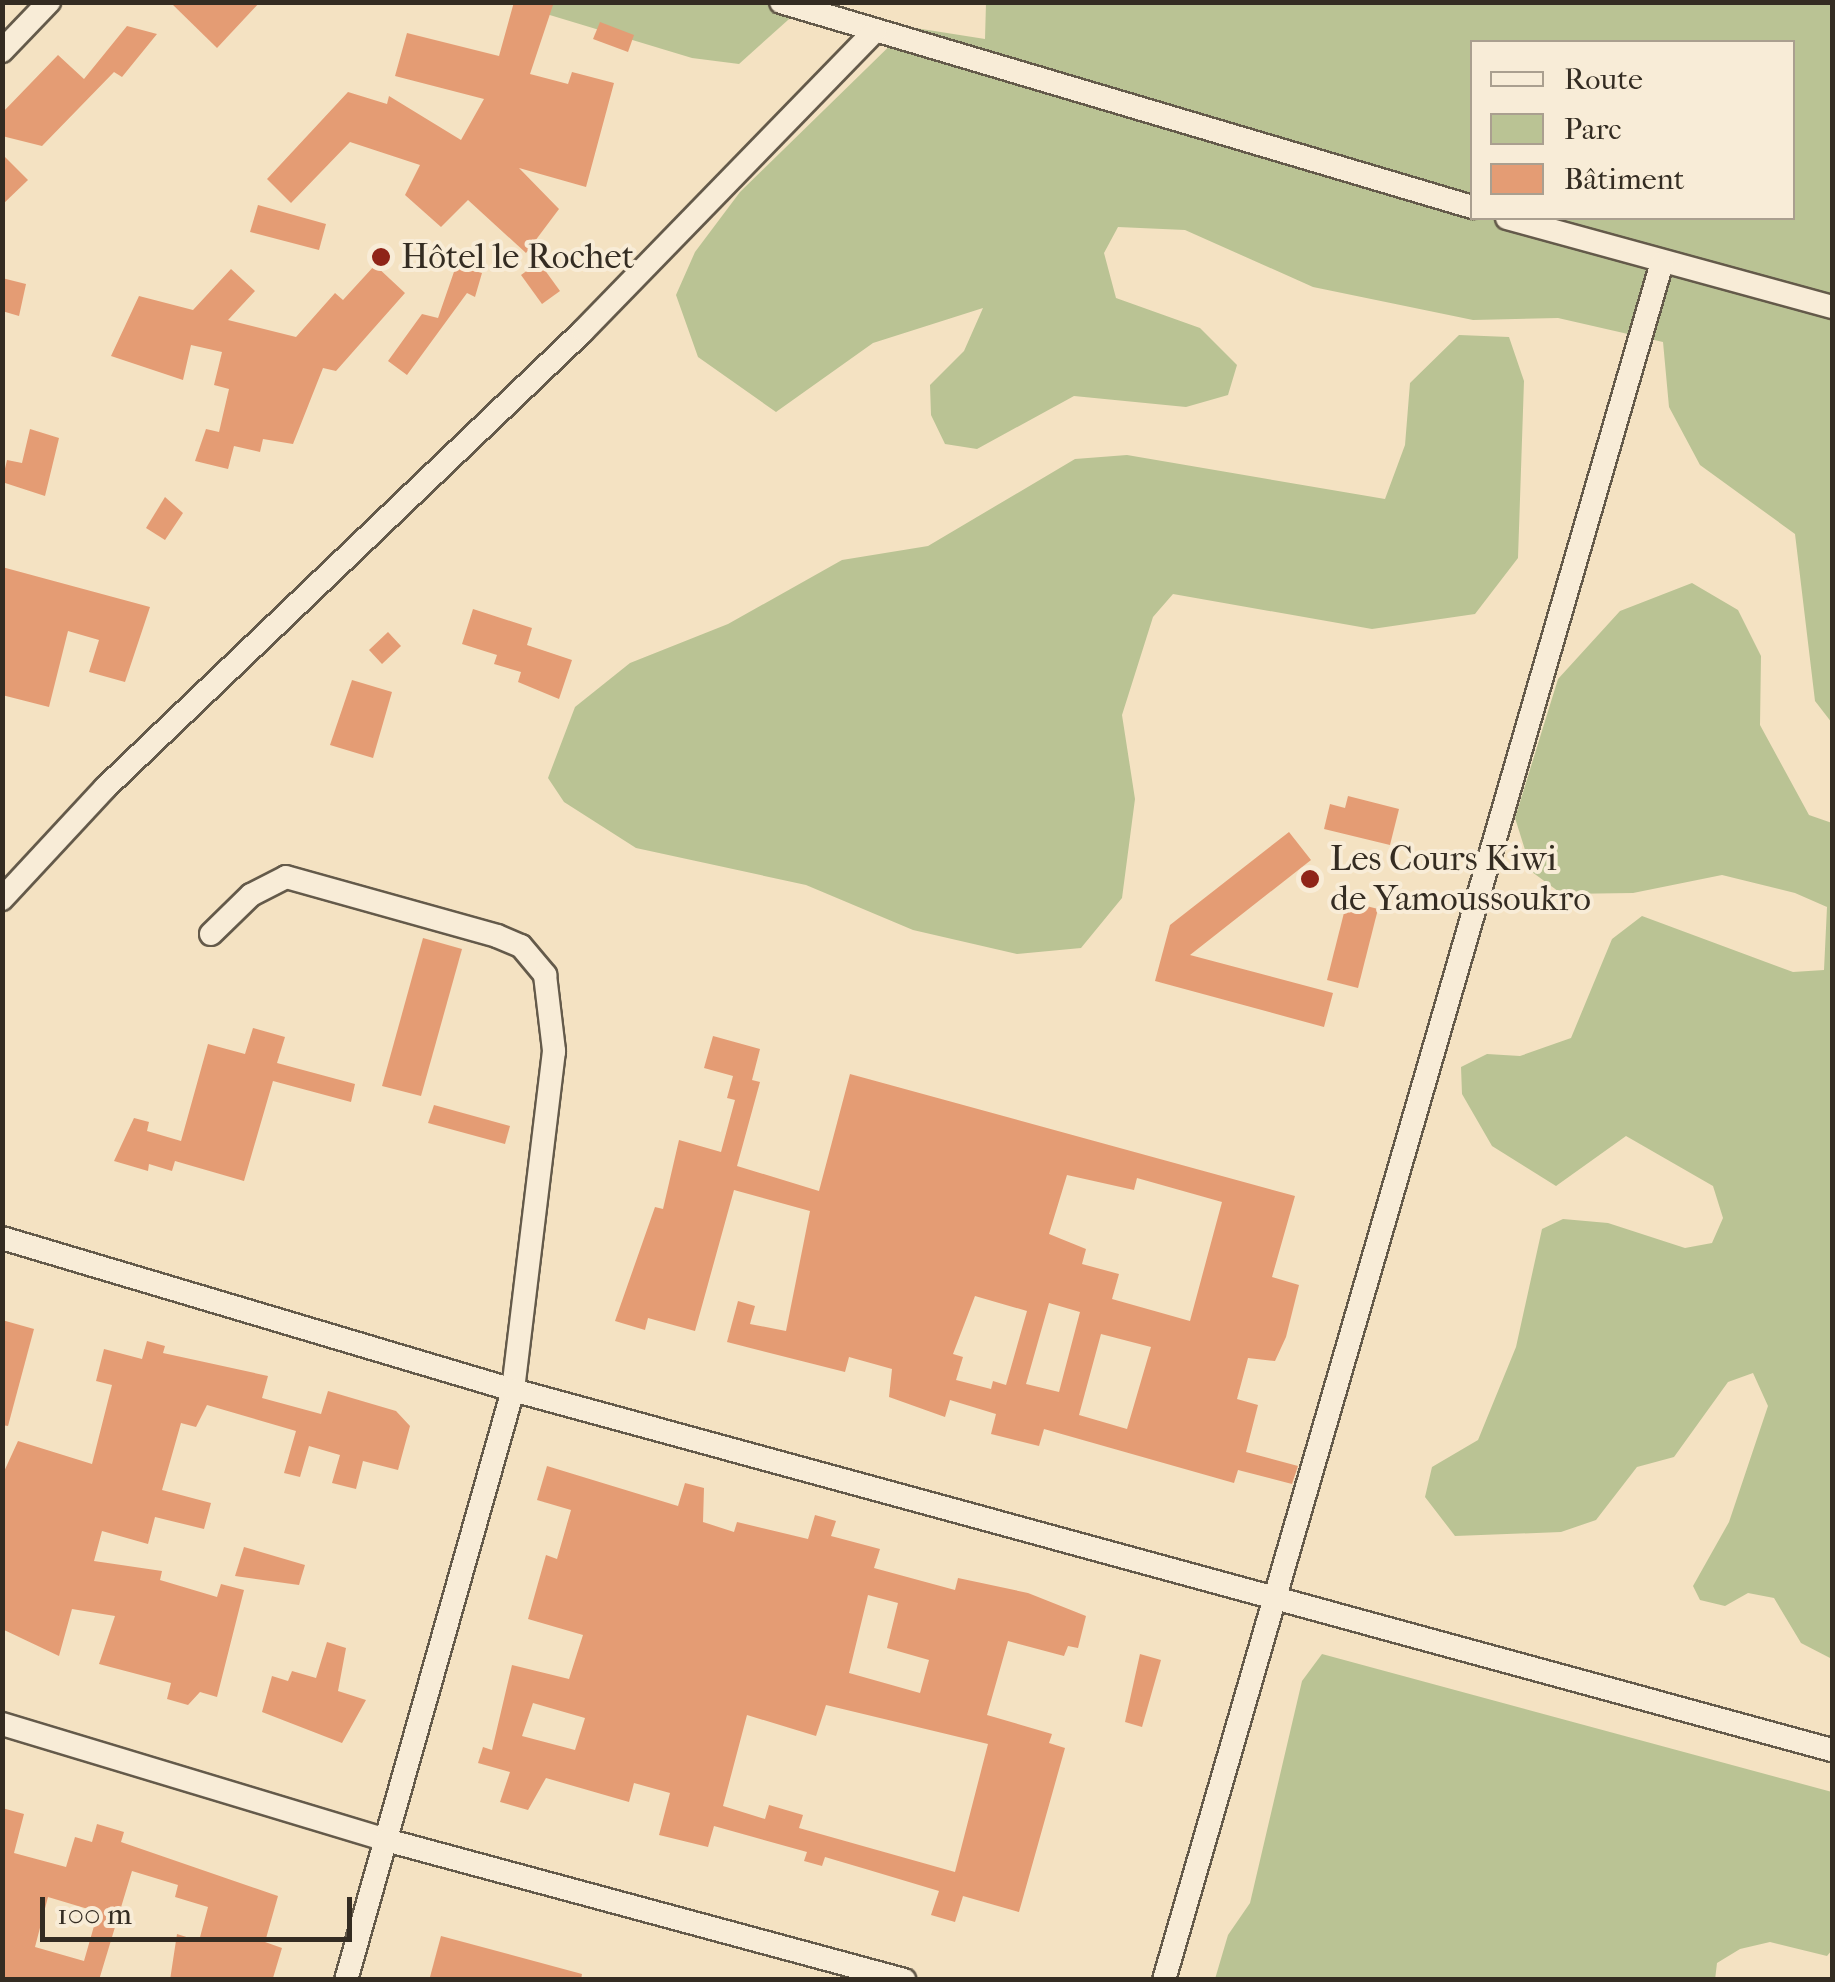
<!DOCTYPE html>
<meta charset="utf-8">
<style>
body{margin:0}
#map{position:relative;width:1835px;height:1982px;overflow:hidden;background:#f4e2c2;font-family:"IM FELL French Canon",serif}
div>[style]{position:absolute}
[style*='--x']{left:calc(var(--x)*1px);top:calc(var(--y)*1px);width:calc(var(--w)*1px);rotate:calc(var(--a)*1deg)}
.green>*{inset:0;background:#bac394}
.building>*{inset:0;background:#e49c74}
.roads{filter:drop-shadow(2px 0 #645a4a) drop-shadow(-2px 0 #645a4a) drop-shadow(0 2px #645a4a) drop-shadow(0 -2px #645a4a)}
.minor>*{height:22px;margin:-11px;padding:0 11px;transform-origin:11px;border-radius:11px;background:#f8ecd7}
.dots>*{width:28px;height:28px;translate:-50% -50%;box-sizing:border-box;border:5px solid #f8ecd7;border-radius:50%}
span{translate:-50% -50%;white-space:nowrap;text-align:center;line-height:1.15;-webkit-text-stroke:8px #f8ecd7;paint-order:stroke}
.poi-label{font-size:35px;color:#342c22}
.left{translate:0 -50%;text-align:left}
.frame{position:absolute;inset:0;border:5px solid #342c22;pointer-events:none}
.legend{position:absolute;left:1470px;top:40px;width:325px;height:180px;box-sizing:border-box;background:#f8ecd7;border:2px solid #aa9f8f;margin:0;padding:12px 18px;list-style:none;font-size:30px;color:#342c22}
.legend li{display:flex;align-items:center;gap:20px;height:50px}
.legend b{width:50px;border:2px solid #aa9f8f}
.scale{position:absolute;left:40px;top:1897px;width:312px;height:45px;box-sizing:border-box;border:5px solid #342c22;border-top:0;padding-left:12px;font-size:30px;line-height:35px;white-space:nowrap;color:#342c22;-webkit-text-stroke:8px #f8ecd7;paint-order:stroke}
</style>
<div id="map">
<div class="green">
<div style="clip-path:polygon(510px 3px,807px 3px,739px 64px,692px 58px)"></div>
<div style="clip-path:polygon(evenodd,986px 3px,1832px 3px,1832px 723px,1815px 701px,1795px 534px,1700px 465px,1669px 407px,1663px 342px,1558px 318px,1473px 320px,1313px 287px,1185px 230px,1118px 227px,1104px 253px,1116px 298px,1200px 328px,1237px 365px,1228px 395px,1186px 407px,1074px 396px,977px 449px,945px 444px,931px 415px,930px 385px,964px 351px,983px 308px,873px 343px,776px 412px,698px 357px,676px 295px,695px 252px,740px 192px,909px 27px,985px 39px,986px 3px,1472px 42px,1792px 42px,1792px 218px,1472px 218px,1472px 42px)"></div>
<div style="clip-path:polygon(1459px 335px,1509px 337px,1524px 381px,1518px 558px,1475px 614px,1372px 629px,1173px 594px,1153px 617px,1122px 715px,1135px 799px,1122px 898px,1081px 948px,1017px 954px,913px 930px,806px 885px,636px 848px,564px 802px,548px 778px,575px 707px,630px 663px,728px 624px,842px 560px,928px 546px,1075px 459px,1127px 455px,1385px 499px,1405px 445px,1410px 383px)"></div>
<div style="clip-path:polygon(1692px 583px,1738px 610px,1761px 656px,1760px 725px,1809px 815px,1832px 823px,1832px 1659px,1801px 1643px,1774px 1598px,1748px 1593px,1725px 1606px,1700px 1600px,1693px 1586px,1729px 1522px,1768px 1406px,1753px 1373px,1728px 1382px,1674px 1457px,1637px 1467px,1596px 1520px,1561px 1532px,1455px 1536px,1425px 1497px,1432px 1467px,1478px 1440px,1516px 1347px,1542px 1229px,1563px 1219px,1608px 1223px,1685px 1248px,1712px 1243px,1723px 1218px,1713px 1186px,1626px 1136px,1556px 1186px,1492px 1146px,1462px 1094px,1461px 1067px,1487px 1054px,1520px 1056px,1571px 1038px,1612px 939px,1642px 916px,1793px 972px,1824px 970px,1827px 907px,1795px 893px,1722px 875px,1633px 893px,1562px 894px,1532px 872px,1515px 818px,1558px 679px,1620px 611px)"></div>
<div style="clip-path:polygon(1322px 1654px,1832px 1792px,1832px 1950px,1827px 1956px,1770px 1942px,1740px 1949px,1717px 1963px,1715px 1980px,1215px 1979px,1228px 1935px,1250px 1903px,1302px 1681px)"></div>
</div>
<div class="building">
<div style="clip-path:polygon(170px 2px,260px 2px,217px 48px)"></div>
<div style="clip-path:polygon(514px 2px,553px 5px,530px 74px,568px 84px,572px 72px,614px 83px,586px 187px,519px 168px,559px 209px,526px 253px,468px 200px,441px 227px,405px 195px,420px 165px,350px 142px,291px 203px,267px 179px,348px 92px,387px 104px,389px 96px,461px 140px,484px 99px,395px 76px,407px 33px,499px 56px)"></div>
<div style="clip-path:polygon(600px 22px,634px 35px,628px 52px,593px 39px)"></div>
<div style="clip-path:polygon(127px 26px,157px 34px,122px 77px,114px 72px,42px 146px,2px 136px,2px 113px,58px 55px,84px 79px)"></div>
<div style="clip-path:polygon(2px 154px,28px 180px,2px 205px)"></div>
<div style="clip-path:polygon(258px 205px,326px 224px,319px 250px,250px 232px)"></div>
<div style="clip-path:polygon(539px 262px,560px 291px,542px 304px,521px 275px)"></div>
<div style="clip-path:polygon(375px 265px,405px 293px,336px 371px,323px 368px,293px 444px,263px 439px,260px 452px,234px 446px,228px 469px,195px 461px,206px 429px,219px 432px,229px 389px,214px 385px,222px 352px,191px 345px,183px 380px,111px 356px,139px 296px,193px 310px,231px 269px,255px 291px,228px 320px,296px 337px,335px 293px,343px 300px)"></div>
<div style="clip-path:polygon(456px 266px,482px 273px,475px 297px,467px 293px,407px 375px,388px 361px,422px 314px,438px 318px)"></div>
<div style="clip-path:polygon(2px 278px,26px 284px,19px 316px,2px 311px)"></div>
<div style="clip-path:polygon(30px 429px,59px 438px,45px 496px,2px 482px,7px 460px,22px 463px)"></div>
<div style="clip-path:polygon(165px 497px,183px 513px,165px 540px,146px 528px)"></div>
<div style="clip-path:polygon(2px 567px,150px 607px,125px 682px,89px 672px,99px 640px,68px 631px,49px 707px,2px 695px)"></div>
<div style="clip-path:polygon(473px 609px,532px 628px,527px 645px,572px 660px,559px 699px,518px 682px,521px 672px,494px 664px,497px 655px,462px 644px)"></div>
<div style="clip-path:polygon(388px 632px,401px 646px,382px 664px,369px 650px)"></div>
<div style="clip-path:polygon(352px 680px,392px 692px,373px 758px,330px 745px)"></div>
<div style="clip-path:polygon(1348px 796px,1399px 809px,1390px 845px,1324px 829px,1330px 804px,1345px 808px)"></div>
<div style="clip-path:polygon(1289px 832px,1311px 860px,1190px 955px,1333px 993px,1324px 1027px,1155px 981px,1170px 925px)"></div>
<div style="clip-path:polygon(1347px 901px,1378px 909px,1358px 988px,1327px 980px)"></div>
<div style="clip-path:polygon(423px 938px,462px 949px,421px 1096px,382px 1086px)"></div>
<div style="clip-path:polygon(253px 1028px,285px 1037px,277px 1063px,355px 1084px,351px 1102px,273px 1081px,244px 1181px,175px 1161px,172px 1171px,149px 1164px,148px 1171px,114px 1161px,134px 1118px,149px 1122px,147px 1131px,181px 1141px,208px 1044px,245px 1054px)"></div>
<div style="clip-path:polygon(evenodd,713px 1036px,760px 1049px,752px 1080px,760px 1082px,737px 1166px,819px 1191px,850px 1074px,1295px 1196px,1272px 1277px,1299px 1285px,1286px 1337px,1275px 1361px,1248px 1358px,1237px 1399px,1258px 1405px,1246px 1452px,1298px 1466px,1292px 1484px,1238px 1470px,1234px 1483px,1044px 1429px,1039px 1446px,991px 1434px,996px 1414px,950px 1400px,945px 1417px,889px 1397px,892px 1369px,849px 1357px,845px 1372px,727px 1342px,738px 1301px,755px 1306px,750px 1324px,786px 1331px,810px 1211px,734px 1190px,695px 1331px,648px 1318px,645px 1330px,615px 1321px,655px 1207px,663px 1209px,679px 1140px,721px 1152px,735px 1100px,727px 1098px,733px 1076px,704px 1068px,713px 1036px,1067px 1175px,1134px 1190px,1137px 1178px,1222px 1202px,1190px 1321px,1112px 1299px,1119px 1274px,1082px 1264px,1086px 1249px,1049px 1234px,1067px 1175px,713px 1036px,975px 1296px,1027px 1311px,1006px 1385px,993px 1381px,991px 1389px,956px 1380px,963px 1357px,953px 1354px,975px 1296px,713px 1036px,1049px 1303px,1080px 1312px,1059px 1392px,1026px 1384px,1049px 1303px,713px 1036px,1101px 1334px,1151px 1347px,1127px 1429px,1079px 1415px,1101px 1334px)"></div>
<div style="clip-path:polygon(434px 1105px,510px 1126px,505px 1144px,428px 1123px)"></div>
<div style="clip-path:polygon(2px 1320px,34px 1329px,8px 1426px,2px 1425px)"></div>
<div style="clip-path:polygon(147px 1341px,165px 1346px,163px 1353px,268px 1376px,262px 1398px,321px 1414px,328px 1391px,396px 1411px,410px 1426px,398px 1470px,363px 1461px,356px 1489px,332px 1483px,340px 1455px,309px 1446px,300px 1477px,284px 1473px,296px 1431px,207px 1405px,196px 1427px,181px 1423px,162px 1490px,211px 1503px,204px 1529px,155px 1517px,148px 1544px,102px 1531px,94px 1561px,162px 1571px,160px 1580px,217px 1597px,221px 1584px,244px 1590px,217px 1697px,200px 1692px,188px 1705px,167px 1699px,171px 1683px,99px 1664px,115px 1616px,72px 1609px,59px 1656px,2px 1629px,2px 1476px,18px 1441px,92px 1464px,112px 1385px,96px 1381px,104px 1349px,142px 1359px)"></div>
<div style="clip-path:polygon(evenodd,547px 1466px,678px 1506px,685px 1483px,704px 1488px,703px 1522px,734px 1532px,737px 1522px,808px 1539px,815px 1515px,836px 1521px,831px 1536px,880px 1549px,874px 1568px,955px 1590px,958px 1578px,1028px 1593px,1086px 1616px,1078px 1648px,1068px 1646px,1064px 1656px,1008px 1641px,987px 1715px,1052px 1734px,1049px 1743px,1065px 1748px,1019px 1912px,963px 1896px,955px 1922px,931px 1915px,939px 1891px,869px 1870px,825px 1857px,822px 1866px,804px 1861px,807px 1852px,714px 1826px,708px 1847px,659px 1835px,670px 1793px,634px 1783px,629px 1802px,546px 1778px,528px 1810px,500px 1802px,510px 1772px,478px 1763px,483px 1747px,492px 1750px,512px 1665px,569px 1679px,583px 1635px,528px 1619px,546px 1555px,557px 1559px,571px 1510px,537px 1500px,547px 1466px,868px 1595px,898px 1603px,887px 1648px,929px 1660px,920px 1693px,849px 1673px,868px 1595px,547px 1466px,533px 1703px,585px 1718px,575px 1750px,522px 1736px,533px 1703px,547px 1466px,826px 1705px,988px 1744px,955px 1872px,799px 1828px,803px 1815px,769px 1805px,765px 1819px,723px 1806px,747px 1715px,816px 1736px,826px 1705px)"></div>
<div style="clip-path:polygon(244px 1547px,305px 1565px,299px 1585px,235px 1576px)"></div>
<div style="clip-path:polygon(327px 1642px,346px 1648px,338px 1691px,366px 1700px,342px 1743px,262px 1712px,272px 1676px,288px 1681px,292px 1671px,316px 1678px)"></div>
<div style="clip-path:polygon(1140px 1654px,1161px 1660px,1142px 1727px,1125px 1722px)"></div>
<div style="clip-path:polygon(evenodd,2px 1808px,24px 1814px,14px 1853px,66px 1867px,75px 1837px,92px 1842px,97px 1824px,124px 1832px,121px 1842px,278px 1896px,265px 1942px,282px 1948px,273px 1978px,170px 1980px,177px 1934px,199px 1941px,208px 1907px,175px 1897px,178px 1885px,132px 1871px,99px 1980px,2px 1980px,2px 1808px,48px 1897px,98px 1912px,84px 1961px,35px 1947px,48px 1897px)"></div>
<div style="clip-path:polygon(441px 1936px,582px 1974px,581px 1980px,430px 1977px)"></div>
</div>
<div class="roads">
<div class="minor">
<div style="--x:781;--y:2;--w:721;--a:16.52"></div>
<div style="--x:2;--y:51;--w:68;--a:-46.2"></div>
<div style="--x:1507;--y:218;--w:337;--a:15.3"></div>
<div style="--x:2;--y:899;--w:151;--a:-47.1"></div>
<div style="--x:105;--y:788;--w:661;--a:-43.71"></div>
<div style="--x:583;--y:331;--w:419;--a:-45.8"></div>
<div style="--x:211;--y:934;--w:56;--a:-44.3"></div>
<div style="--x:251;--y:895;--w:39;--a:-27"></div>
<div style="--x:286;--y:877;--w:219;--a:15.6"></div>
<div style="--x:497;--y:936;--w:26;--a:23"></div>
<div style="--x:521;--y:946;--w:38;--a:50"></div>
<div style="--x:545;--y:975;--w:77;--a:83.2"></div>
<div style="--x:554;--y:1051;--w:341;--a:96.9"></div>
<div style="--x:513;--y:1390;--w:613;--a:105.8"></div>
<div style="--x:2;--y:1238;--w:533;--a:16.57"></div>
<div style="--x:513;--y:1390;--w:1367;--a:15.27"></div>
<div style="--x:2;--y:1724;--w:401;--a:16.8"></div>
<div style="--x:386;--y:1840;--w:537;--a:15.12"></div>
<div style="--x:1164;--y:1980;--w:1788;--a:-73.83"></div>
</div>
</div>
<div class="dots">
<div style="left:381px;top:257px;background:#8f2418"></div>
<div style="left:1310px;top:879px;background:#8f2418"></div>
</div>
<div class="poi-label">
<span class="left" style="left:401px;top:257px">Hôtel le Rochet</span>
<span class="left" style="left:1330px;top:879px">Les Cours Kiwi<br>de Yamoussoukro</span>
</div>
<div class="frame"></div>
<ul class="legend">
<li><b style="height:12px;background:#f8ecd7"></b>Route</li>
<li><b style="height:28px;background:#bac394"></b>Parc</li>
<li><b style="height:28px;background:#e49c74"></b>Bâtiment</li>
</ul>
<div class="scale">100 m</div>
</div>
